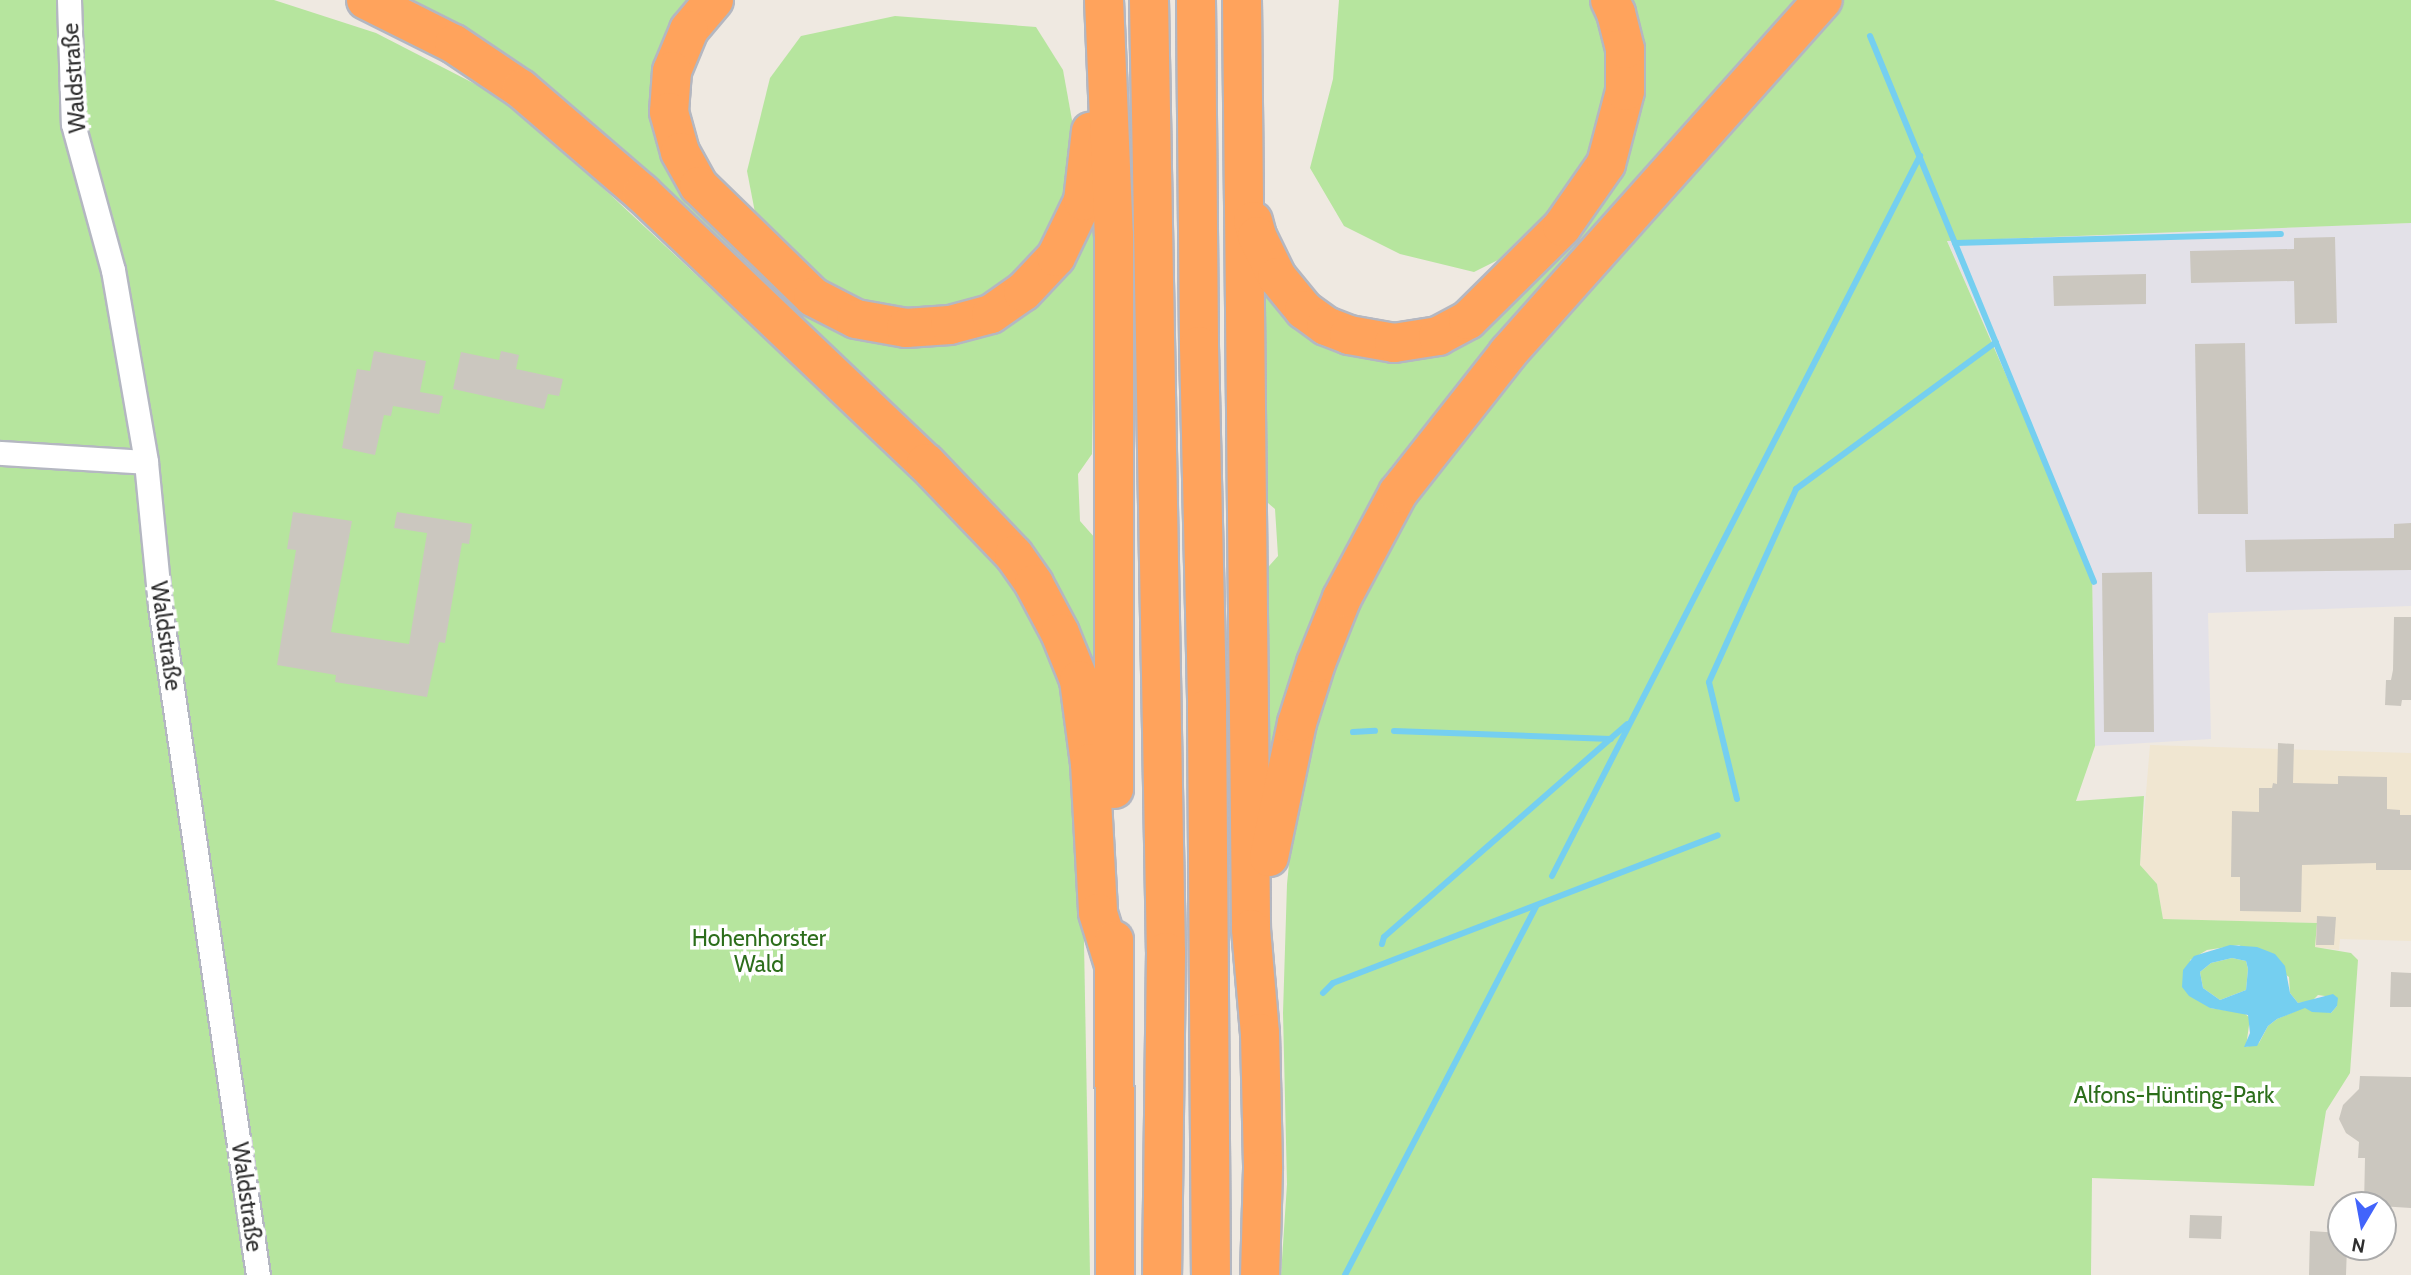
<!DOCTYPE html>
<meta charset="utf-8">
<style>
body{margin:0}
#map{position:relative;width:2411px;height:1275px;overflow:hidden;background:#efe9e1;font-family:Cabin,sans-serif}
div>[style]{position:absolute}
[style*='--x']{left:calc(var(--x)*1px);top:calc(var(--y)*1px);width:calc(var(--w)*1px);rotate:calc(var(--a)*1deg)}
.industrial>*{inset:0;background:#e3e1e8}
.education>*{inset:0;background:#f0e6d1}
.green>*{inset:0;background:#b6e59e}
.water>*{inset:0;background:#75cff0}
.stream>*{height:6px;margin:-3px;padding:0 3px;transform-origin:3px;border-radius:3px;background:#75cff0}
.building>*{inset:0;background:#cbc7bf}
.roads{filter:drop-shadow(2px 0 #b4b7c1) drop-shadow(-2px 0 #b4b7c1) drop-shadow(0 2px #b4b7c1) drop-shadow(0 -2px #b4b7c1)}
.street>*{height:23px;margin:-11.5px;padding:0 11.5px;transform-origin:11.5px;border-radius:11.5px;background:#fff}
.highway>*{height:38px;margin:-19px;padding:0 19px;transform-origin:19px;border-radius:19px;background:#ffa35c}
span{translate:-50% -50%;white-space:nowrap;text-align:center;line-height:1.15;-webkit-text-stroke:7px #fff;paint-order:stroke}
.street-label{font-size:23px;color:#2e2e2e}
.park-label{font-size:23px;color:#2c6e1b}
.north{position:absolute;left:2327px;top:1191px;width:70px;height:70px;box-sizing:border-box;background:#fff;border:2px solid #ababab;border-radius:50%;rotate:190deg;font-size:19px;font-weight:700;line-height:28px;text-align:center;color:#2e2e2e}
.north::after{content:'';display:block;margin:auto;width:24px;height:32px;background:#4264fb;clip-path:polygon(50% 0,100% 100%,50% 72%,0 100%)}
</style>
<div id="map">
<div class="industrial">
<div style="clip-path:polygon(2411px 223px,2411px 606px,2208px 613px,2211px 739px,2095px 746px,2092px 570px,1947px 240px)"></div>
</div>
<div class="education">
<div style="clip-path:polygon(2150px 745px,2411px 753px,2411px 941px,2340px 939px,2339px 950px,2315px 947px,2316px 923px,2163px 919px,2157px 884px,2140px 865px)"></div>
</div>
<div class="green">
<div style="clip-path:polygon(0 0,274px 0,376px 33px,512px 103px,974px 534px,1010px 576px,1043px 630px,1069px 697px,1081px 775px,1090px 1275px,0 1275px)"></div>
<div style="clip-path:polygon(394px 0,695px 0,653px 122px,805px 306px,963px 336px,1097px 183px,1092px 454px,1078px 474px,1080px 521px,1095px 538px,1103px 746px,989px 512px)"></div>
<div style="clip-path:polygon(1339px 0,1596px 0,1611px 39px,1601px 146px,1554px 218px,1544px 215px,1498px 260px,1474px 272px,1400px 254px,1344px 226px,1310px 168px,1333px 79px)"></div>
<div style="clip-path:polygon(1619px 0,1802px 0,1474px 367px,1391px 467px,1331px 579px,1294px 672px,1269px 763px,1261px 575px,1278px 556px,1275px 509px,1259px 495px,1257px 266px,1412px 351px,1595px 204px)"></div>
<div style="clip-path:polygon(evenodd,1836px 0,2411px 0,2411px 223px,1947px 241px,2092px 570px,2095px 746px,2076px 801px,2144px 796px,2140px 865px,2157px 884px,2163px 919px,2317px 923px,2315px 947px,2351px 953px,2358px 960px,2350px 1073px,2326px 1111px,2314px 1186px,2092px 1178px,2091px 1275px,1281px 1275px,1287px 1184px,1283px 1013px,1287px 884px,1296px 795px,1344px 616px,1438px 460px,1836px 0,2239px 945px,2289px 977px,2290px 993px,2298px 1003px,2312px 1001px,2318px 995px,2325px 996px,2337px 1006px,2331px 1013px,2305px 1007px,2277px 1019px,2268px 1026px,2259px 1043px,2246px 1047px,2250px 1018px,2244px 1013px,2210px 1008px,2190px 960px,2207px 950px,2239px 945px)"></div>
<div style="clip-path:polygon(895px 16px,1036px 27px,1063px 70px,1077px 148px,1056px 233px,994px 298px,899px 316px,830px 292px,758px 228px,747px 171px,770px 78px,801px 36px)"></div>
<div style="clip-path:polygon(2232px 958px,2246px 961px,2248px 969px,2246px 990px,2220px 1000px,2203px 988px,2200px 972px,2211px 963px)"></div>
</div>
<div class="water">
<div style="clip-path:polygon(evenodd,2230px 945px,2257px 947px,2275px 954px,2285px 966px,2290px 993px,2298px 1003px,2333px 994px,2338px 998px,2337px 1006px,2331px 1013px,2312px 1012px,2305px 1008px,2277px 1019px,2268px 1026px,2257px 1046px,2244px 1047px,2250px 1033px,2248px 1015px,2210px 1008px,2189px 996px,2182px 987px,2183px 970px,2194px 956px,2230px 945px,2232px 958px,2246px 961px,2248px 969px,2246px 990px,2220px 1000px,2203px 988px,2200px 972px,2211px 963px,2232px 958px)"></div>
</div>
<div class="stream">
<div style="--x:1870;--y:36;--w:590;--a:67.69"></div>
<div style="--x:1955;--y:243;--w:326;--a:-1.6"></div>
<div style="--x:1394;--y:731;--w:217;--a:2.1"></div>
<div style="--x:1353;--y:732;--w:22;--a:-3"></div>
<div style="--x:1737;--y:799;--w:120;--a:-103.5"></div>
<div style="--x:1709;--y:682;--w:212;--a:-65.7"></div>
<div style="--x:1796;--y:489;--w:248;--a:-36.3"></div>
<div style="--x:1552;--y:876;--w:809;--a:-62.93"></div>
<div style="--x:1382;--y:944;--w:7;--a:-74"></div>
<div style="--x:1384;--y:937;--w:323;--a:-41.2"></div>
<div style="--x:1323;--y:993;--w:14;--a:-45"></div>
<div style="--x:1333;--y:983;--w:412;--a:-21"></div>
<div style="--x:1345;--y:1275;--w:415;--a:-62.6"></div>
</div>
<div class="building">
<div style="clip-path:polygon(2335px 237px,2337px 323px,2295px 324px,2294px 281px,2191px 283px,2190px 251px,2294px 249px,2294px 238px)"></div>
<div style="clip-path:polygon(2146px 274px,2146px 304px,2054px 306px,2053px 276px)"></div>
<div style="clip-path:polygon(2245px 343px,2248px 514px,2198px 514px,2195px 344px)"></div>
<div style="clip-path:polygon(374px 351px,426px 361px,420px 392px,443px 396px,439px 414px,393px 406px,391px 416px,384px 415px,375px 455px,342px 448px,357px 369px,370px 371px)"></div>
<div style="clip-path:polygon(501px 351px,519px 355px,516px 369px,563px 379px,559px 396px,548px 394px,544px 409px,453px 389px,461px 352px,499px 360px)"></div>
<div style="clip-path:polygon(293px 512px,352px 521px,331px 632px,409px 644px,427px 533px,394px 528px,397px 512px,472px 524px,469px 544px,462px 543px,445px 643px,439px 642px,427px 697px,335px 682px,336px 675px,277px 665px,296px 550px,287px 549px)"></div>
<div style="clip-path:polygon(2411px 523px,2411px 570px,2246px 572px,2245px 540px,2394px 538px,2394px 524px)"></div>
<div style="clip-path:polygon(2152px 572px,2154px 732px,2104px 732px,2102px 573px)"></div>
<div style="clip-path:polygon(2394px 617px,2411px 617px,2411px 700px,2402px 700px,2401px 706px,2385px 705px,2386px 680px,2391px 680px,2393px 670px)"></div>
<div style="clip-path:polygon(2278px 743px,2294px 744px,2293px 783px,2338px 784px,2338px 776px,2387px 777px,2387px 809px,2400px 810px,2400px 815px,2411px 815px,2411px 870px,2376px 870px,2376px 863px,2302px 865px,2301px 912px,2240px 911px,2240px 877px,2231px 877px,2232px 811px,2259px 812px,2259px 788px,2272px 788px,2273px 783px,2277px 784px)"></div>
<div style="clip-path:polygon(2317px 916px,2336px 917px,2334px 945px,2316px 945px)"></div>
<div style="clip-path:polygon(2391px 972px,2411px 973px,2411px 1007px,2390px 1007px)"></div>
<div style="clip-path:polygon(2360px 1076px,2411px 1077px,2411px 1208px,2364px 1205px,2365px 1158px,2358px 1158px,2359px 1142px,2346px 1133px,2339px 1119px,2343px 1105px,2359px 1089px)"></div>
<div style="clip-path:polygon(2190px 1215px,2222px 1216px,2221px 1239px,2189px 1238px)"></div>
<div style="clip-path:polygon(2310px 1231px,2341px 1233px,2341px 1247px,2347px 1247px,2346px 1275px,2309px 1275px)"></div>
</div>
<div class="roads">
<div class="street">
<div style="--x:69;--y:0;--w:124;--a:88.2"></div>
<div style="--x:73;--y:124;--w:151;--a:74.7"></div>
<div style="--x:113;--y:270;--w:195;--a:80.2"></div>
<div style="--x:146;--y:462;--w:145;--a:84.4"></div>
<div style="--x:160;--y:606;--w:676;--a:81.67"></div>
<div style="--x:0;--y:453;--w:146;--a:3.5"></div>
</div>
<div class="highway">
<div style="--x:366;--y:0;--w:98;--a:26.6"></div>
<div style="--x:454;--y:44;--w:81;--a:33.9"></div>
<div style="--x:521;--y:89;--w:160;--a:40.7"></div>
<div style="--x:642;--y:193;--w:392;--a:43.6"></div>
<div style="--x:926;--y:463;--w:127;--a:46.3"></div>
<div style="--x:1014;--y:555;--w:35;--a:55"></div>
<div style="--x:1034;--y:584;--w:55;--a:62"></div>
<div style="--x:1060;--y:633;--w:51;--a:68"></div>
<div style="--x:1079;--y:680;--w:84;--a:82.5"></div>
<div style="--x:1090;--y:763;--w:150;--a:86.9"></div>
<div style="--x:1098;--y:913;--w:54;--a:72.9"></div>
<div style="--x:714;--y:0;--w:39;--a:130"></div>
<div style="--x:689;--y:30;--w:44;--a:112.5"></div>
<div style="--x:672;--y:71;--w:41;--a:94.2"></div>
<div style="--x:669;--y:112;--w:41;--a:74.6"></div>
<div style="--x:680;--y:152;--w:39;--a:61"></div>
<div style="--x:699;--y:186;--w:159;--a:44.2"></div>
<div style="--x:813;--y:297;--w:48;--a:27.1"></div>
<div style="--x:856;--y:319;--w:51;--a:10.2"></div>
<div style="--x:906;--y:328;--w:44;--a:-3.9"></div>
<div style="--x:950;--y:325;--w:42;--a:-15"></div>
<div style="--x:991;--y:314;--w:39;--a:-35"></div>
<div style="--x:1023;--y:292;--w:48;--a:-46.7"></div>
<div style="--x:1056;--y:257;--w:62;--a:-64.3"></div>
<div style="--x:1083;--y:201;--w:70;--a:-83.5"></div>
<div style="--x:1104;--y:0;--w:235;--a:87.6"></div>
<div style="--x:1114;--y:235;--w:554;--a:90"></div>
<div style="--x:1149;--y:0;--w:952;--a:88.98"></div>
<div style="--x:1166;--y:952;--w:323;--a:90.7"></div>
<div style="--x:1196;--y:0;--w:346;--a:89.5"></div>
<div style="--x:1199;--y:346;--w:363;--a:88.7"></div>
<div style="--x:1207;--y:709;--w:566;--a:89.6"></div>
<div style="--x:1242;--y:0;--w:929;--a:89.44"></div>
<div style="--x:1251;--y:929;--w:104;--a:85.1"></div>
<div style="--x:1260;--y:1033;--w:136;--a:88.7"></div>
<div style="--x:1263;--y:1169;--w:106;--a:91.6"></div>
<div style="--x:1253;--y:221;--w:16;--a:75"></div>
<div style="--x:1257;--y:236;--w:46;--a:64"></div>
<div style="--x:1277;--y:277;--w:43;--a:50.7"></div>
<div style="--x:1304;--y:310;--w:27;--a:36"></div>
<div style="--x:1326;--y:326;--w:25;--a:21"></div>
<div style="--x:1349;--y:335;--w:46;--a:10.1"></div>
<div style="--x:1394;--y:343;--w:45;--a:-9"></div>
<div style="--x:1438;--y:336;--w:34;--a:-28"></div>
<div style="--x:1468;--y:320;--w:132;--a:-44.7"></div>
<div style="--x:1562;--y:227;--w:77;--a:-55.1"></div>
<div style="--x:1606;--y:164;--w:75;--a:-75.4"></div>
<div style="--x:1625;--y:91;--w:42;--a:-90"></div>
<div style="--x:1625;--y:49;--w:37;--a:-104"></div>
<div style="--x:1616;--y:13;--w:14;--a:-115"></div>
<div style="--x:1269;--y:857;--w:137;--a:-78.2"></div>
<div style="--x:1297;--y:723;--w:63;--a:-72.4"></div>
<div style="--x:1316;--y:663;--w:70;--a:-68.2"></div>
<div style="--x:1342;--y:598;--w:119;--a:-61.9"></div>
<div style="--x:1398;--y:493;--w:178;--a:-51.8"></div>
<div style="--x:1508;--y:353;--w:473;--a:-48.3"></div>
<div style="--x:1114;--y:940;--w:335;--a:89.8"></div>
</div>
</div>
<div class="street-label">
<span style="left:74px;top:78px;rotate:-94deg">Waldstraße</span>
<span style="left:166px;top:636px;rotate:82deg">Waldstraße</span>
<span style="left:247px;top:1197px;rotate:82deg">Waldstraße</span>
</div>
<div class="park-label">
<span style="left:759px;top:951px">Hohenhorster<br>Wald</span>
<span style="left:2174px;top:1095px">Alfons-Hünting-Park</span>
</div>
<div class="north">N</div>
</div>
